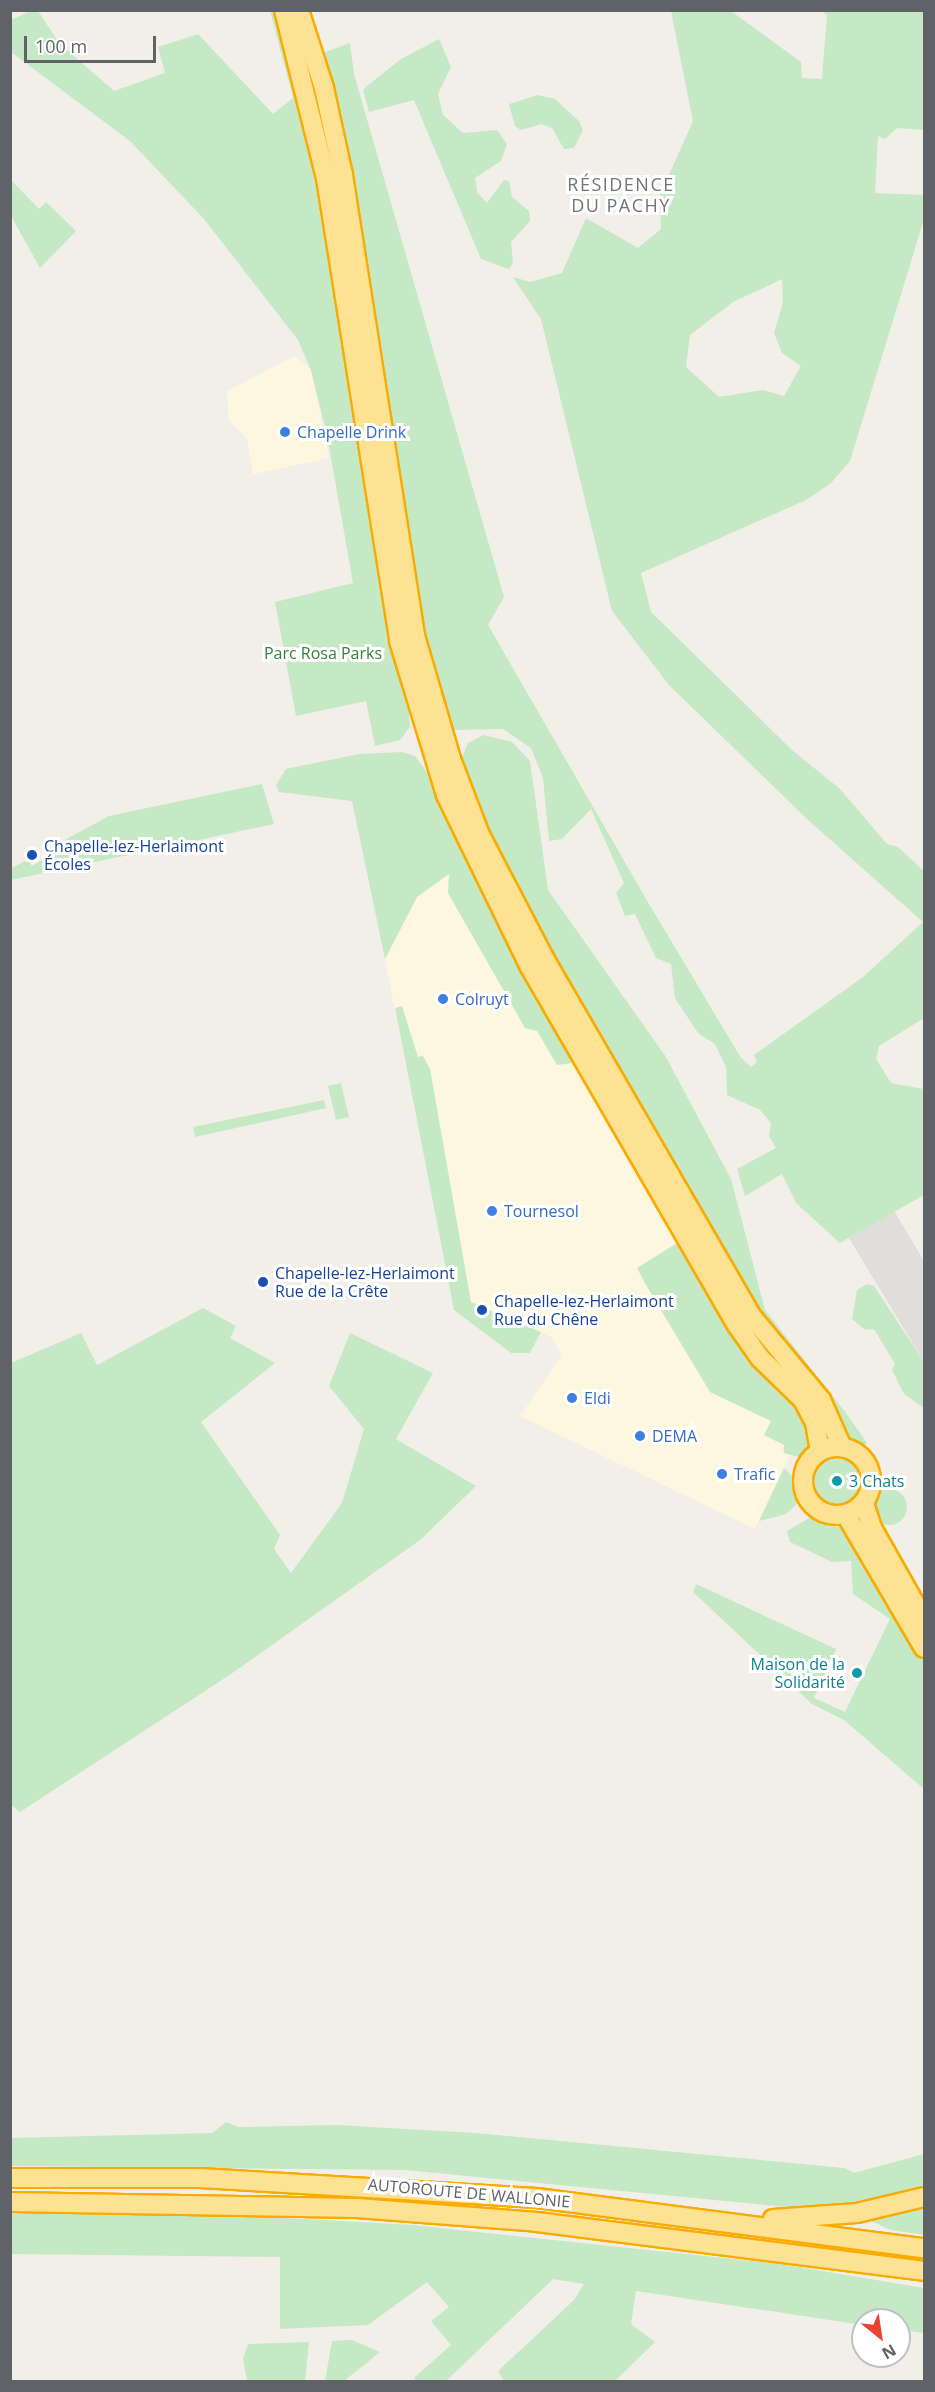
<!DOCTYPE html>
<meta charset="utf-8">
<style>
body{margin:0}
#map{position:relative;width:935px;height:2392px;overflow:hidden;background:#f1efe8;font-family:"Open Sans",sans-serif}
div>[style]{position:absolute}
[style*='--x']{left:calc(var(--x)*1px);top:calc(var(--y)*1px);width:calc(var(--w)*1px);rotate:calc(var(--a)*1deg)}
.commercial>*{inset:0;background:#fef7e0}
.industrial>*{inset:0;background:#e0deda}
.green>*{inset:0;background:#c5e8c5}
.round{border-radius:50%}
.roads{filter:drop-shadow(2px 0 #f9ab00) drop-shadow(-2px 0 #f9ab00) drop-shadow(0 2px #f9ab00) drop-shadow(0 -2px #f9ab00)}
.highway>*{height:18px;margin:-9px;padding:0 9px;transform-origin:9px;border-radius:9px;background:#fde293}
.highway>.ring{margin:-9px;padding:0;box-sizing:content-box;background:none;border:18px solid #fde293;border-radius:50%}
.dots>*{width:16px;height:16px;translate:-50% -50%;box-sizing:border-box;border:3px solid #fff;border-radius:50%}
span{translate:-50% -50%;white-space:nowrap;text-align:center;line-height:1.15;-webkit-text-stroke:6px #fff;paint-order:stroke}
.shop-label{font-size:16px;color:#366cbe}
.left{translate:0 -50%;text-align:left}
.park-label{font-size:16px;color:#348238}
.transit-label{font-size:16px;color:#164399}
.culture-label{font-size:16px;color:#0d838f}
.right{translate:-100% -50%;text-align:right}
.street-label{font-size:16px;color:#5f6368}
.neighbourhood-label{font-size:18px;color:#70757a;letter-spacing:1.5px}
.frame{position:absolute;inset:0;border:12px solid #5f6368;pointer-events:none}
.north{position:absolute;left:851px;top:2308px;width:60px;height:60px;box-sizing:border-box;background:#fff;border:2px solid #bfc1c3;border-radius:50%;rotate:150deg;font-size:16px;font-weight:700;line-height:24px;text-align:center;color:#5f6368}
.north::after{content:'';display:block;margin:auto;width:21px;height:27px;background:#ea4335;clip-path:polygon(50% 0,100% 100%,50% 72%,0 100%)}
.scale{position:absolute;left:24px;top:36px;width:132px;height:27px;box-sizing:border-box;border:3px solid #5f6368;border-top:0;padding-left:8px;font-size:18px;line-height:21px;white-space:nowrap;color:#5f6368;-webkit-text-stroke:4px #fff;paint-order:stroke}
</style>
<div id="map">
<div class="commercial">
<div style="clip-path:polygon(295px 356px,311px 370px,329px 458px,253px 474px,247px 438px,229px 421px,227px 391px)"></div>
<div style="clip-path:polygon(450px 873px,557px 1065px,577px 1059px,682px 1240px,637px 1268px,646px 1285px,710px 1392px,771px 1421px,784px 1446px,781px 1451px,790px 1455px,755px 1529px,520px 1416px,562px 1355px,551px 1337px,541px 1332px,530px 1353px,511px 1353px,454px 1310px,385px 959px,417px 897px)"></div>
</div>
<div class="industrial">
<div style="clip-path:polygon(894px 1211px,924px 1261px,924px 1362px,849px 1238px)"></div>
</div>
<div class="green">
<div style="clip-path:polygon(31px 11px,38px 11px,59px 43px,114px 91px,165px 73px,158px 47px,198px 34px,273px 114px,293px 98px,270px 11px,278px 11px,308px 124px,396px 656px,408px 703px,410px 727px,400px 740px,375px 746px,366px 701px,296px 716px,275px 602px,353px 583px,327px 435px,311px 370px,298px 340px,204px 219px,130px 141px,11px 52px,10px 20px)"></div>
<div style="clip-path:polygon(evenodd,671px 11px,731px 11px,801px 62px,802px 78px,822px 79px,827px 15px,821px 11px,924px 11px,924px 130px,897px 128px,885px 139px,878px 136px,875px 193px,924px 195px,924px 219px,850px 461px,830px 484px,806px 500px,641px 573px,651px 612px,792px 750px,840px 789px,887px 844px,898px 847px,924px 871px,924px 1018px,879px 1046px,876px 1059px,891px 1083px,924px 1089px,924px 1195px,840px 1243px,796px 1203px,782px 1174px,745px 1196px,737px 1169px,776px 1148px,769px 1136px,771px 1123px,760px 1110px,727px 1095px,726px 1067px,715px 1044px,698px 1033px,675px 998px,671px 964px,656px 958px,635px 914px,625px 916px,616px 893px,624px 883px,591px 809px,562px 839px,549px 841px,543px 778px,531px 748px,503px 729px,452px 730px,430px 683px,320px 54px,350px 43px,354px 74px,504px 597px,488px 625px,649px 904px,741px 1058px,751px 1067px,757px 1062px,754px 1055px,863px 977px,923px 922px,807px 819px,669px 685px,612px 611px,541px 319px,513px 277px,530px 282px,562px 273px,586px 218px,638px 248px,661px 229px,660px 195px,693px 121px,671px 11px,782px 279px,783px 303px,774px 333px,782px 353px,801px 366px,784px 396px,763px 390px,719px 397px,686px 367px,690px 335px,733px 302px,782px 279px)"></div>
<div style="clip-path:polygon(439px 39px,451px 67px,438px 94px,443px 115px,463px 133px,497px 130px,507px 144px,501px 161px,475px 178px,477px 192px,487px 203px,504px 180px,509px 181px,512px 197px,529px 211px,530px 221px,511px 242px,513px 263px,509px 269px,481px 259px,414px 100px,369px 112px,363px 90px,367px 86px,401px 59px)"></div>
<div style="clip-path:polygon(538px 95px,555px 99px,579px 121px,583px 130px,574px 148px,564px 149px,552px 128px,541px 124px,521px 130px,515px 126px,509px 104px)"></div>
<div style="clip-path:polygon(11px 180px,39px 209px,46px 202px,76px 231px,40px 268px,11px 216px)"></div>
<div style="clip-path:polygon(484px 735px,512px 742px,530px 761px,548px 890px,666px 1057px,731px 1179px,765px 1310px,846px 1413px,867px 1443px,861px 1449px,847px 1443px,762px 1325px,536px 936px,490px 843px,461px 760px,468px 743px)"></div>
<div style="clip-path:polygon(402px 752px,415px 756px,429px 775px,577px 1059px,572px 1063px,557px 1065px,537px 1031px,525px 1028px,448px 893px,449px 874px,417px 897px,385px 959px,352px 801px,279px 792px,276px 785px,286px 769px,359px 754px)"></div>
<div style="clip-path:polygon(262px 784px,274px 824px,11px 880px,11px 868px,28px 860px,32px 866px,64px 847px,61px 842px,109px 816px)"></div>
<div style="clip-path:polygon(402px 1006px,418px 1057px,423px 1056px,430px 1069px,471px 1302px,541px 1332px,530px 1353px,511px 1353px,454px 1310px,395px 1008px)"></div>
<div style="clip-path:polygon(341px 1083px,349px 1117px,336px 1120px,328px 1086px)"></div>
<div style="clip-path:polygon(324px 1100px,326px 1108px,195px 1137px,193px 1127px)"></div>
<div style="clip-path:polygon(682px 1240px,807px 1420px,811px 1452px,802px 1458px,784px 1453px,784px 1445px,764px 1435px,771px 1421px,710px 1392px,646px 1285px,637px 1268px)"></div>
<div style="clip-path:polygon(867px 1284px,874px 1286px,924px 1362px,924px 1408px,904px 1394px,892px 1370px,895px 1364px,874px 1329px,865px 1330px,852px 1319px,857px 1290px)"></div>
<div style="clip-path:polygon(203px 1308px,236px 1326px,230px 1338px,275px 1363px,201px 1422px,280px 1535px,274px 1549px,291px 1573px,342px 1503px,364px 1429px,329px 1386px,350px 1333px,433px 1373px,396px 1439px,476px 1486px,420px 1540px,231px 1674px,20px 1812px,10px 1804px,11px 1363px,81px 1333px,97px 1365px)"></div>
<div class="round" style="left:810px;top:1453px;width:56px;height:56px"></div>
<div style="clip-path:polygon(784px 1468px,797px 1481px,799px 1502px,786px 1514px,759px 1521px)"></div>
<div class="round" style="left:871px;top:1489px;width:36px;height:36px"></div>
<div style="clip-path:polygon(811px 1517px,843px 1522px,850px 1529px,924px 1659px,924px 1789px,844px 1720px,812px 1704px,693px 1592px,696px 1584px,836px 1649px,814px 1698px,845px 1712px,890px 1619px,853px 1594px,851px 1561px,832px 1562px,790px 1542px,787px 1531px)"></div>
<div style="clip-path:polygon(226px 2122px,239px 2127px,337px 2125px,475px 2133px,845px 2168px,854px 2173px,924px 2154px,924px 2189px,861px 2204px,807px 2209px,405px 2170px,11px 2166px,10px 2138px,212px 2133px)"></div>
<div style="clip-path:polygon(924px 2203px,924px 2235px,891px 2230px,862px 2217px)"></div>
<div style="clip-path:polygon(10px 2214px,214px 2214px,412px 2225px,780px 2264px,924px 2288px,924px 2333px,899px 2330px,899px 2320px,863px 2320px,863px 2325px,636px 2291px,631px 2324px,655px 2342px,615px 2381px,504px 2381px,498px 2371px,574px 2300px,584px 2284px,553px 2279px,446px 2381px,417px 2381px,414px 2378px,451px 2345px,431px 2321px,449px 2307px,427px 2282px,368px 2325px,280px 2329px,280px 2257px,11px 2254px)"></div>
<div style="clip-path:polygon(352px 2340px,380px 2352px,344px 2381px,325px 2381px,332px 2341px)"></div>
<div style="clip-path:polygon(309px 2342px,305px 2381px,247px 2381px,243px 2359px,248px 2344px)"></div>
</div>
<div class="roads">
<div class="highway">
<div style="--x:284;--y:10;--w:173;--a:76"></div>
<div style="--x:326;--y:178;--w:469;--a:81"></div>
<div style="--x:399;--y:641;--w:161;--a:73"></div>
<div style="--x:446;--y:795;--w:191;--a:64"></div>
<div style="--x:530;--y:967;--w:414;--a:60"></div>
<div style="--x:737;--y:1325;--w:40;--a:55.1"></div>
<div style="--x:760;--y:1358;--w:60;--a:44.3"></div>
<div style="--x:803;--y:1400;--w:26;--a:62"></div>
<div style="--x:815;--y:1423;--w:28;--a:80"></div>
<div style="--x:299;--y:10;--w:82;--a:72.2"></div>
<div style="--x:324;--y:88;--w:89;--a:77.7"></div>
<div style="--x:343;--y:175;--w:470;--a:81.1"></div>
<div style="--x:416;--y:639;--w:125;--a:73.7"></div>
<div style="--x:451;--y:759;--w:81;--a:69.1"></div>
<div style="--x:480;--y:835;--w:139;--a:62.5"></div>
<div style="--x:544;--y:958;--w:416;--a:59.9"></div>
<div style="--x:753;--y:1318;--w:107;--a:50.3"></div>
<div style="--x:821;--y:1400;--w:51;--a:65.9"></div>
<div class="ring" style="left:803px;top:1447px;width:50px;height:50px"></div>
<div style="--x:864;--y:1503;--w:26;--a:72"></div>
<div style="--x:872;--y:1528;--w:106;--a:60.5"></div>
<div style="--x:846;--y:1515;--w:154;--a:59.6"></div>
<div style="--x:10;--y:2178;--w:190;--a:0"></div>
<div style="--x:200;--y:2178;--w:338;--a:3.4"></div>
<div style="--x:537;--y:2198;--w:390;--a:7.4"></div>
<div style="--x:10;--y:2202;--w:347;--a:1"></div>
<div style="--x:357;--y:2208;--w:181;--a:4.4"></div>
<div style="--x:537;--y:2222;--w:390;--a:7.2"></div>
<div style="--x:773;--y:2219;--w:84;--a:-4.1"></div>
<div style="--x:857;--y:2213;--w:69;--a:-13.4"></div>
</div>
</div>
<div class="dots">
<div style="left:285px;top:432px;background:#3f7fe0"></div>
<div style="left:32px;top:855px;background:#1a4fb4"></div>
<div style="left:443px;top:999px;background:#3f7fe0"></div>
<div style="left:492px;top:1211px;background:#3f7fe0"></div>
<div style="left:263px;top:1282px;background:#1a4fb4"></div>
<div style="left:482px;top:1310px;background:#1a4fb4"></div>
<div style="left:572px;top:1398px;background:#3f7fe0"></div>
<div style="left:640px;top:1436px;background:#3f7fe0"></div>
<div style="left:722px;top:1474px;background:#3f7fe0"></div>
<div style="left:837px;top:1481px;background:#0f9aa8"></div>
<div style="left:857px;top:1673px;background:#0f9aa8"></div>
</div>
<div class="shop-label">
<span class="left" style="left:297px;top:432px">Chapelle Drink</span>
<span class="left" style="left:455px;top:999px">Colruyt</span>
<span class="left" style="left:504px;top:1211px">Tournesol</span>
<span class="left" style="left:584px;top:1398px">Eldi</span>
<span class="left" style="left:652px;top:1436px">DEMA</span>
<span class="left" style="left:734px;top:1474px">Trafic</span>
</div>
<div class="park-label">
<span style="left:323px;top:653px">Parc Rosa Parks</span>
</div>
<div class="transit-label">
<span class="left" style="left:44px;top:855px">Chapelle-lez-Herlaimont<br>Écoles</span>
<span class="left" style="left:275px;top:1282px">Chapelle-lez-Herlaimont<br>Rue de la Crête</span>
<span class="left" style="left:494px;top:1310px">Chapelle-lez-Herlaimont<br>Rue du Chêne</span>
</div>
<div class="culture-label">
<span class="left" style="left:849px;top:1481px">3 Chats</span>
<span class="right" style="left:845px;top:1673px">Maison de la<br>Solidarité</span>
</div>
<div class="street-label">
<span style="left:469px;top:2193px;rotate:5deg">AUTOROUTE DE WALLONIE</span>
</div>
<div class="neighbourhood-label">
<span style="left:621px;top:195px">RÉSIDENCE<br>DU PACHY</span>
</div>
<div class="frame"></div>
<div class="north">N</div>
<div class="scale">100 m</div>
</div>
